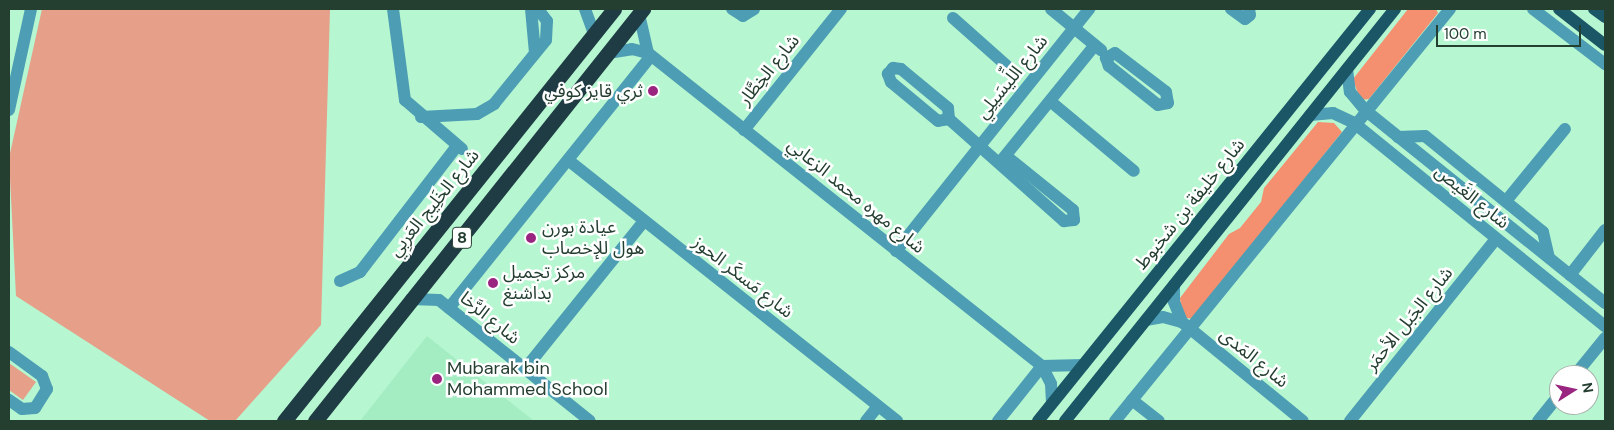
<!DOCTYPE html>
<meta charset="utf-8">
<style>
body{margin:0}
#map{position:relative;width:1614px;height:430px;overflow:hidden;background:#b6f6d0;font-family:"DM Sans","Noto Sans Arabic",sans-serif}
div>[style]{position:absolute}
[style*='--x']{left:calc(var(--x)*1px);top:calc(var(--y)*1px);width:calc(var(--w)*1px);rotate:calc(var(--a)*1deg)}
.built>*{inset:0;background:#a4edc3}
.green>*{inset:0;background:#e69f89}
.forest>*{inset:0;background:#f49070}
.minor>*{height:12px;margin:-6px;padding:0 6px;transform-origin:6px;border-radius:6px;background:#4d9eb4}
.major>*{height:12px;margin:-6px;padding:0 6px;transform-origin:6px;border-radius:6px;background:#1b5666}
.highway>*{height:15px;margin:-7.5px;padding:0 7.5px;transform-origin:7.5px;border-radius:7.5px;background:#1f3c44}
.dots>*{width:14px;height:14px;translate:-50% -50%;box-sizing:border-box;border:2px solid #fff;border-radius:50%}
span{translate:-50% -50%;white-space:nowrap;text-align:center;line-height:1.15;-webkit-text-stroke:5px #fff;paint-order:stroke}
.shield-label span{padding:1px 4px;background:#fff;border:1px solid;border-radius:4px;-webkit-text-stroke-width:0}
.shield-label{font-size:16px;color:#243e30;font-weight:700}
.street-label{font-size:18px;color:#243e30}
.poi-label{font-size:18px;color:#243e30}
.right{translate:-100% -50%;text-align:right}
.left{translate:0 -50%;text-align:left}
.frame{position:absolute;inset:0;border:10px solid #243e30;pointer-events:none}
.north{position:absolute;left:1549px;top:365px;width:50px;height:50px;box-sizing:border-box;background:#fff;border:1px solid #a7b2ac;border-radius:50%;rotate:80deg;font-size:14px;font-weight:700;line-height:20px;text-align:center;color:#243e30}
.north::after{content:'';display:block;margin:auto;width:18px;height:22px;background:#9a2580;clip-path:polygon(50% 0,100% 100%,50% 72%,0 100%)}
.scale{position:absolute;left:1436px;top:25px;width:145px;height:22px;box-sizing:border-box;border:2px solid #243e30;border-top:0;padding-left:6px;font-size:15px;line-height:18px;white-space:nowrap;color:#243e30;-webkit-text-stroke:4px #fff;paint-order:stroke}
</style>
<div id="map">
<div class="built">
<div style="clip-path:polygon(427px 336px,534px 421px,360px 421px)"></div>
</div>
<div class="green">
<div style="clip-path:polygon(42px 9px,330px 9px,321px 325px,235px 421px,210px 421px,16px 296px,9px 158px)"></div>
<div style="clip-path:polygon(9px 363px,36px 382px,23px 400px,9px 390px)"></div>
</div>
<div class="forest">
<div style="clip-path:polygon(1408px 9px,1436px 9px,1438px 13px,1369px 99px,1360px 100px,1353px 79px)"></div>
<div style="clip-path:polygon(1318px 122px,1334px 123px,1342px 132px,1193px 319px,1182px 317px,1180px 298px,1229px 234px,1240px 228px,1261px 202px,1264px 188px)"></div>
</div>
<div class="minor">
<div style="--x:393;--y:9;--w:92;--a:82.5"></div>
<div style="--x:405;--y:100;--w:75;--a:40.7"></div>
<div style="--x:531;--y:9;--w:44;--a:84.8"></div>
<div style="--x:585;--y:9;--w:27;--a:70"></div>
<div style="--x:732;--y:9;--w:13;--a:32"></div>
<div style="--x:743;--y:16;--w:13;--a:-32"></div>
<div style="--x:1051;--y:9;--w:65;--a:39.4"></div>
<div style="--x:1231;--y:9;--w:17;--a:36"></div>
<div style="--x:1245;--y:19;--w:6;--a:-39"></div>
<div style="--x:1250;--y:15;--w:6;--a:-99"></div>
<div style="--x:1533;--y:9;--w:91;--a:37.4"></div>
<div style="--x:639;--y:14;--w:40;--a:77"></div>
<div style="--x:953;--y:18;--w:84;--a:41.6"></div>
<div style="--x:608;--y:53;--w:24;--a:-9"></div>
<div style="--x:632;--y:49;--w:16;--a:14"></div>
<div style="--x:648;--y:53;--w:503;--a:38.46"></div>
<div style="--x:1042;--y:366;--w:20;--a:63"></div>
<div style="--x:1051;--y:384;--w:19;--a:87"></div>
<div style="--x:1115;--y:53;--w:64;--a:37.4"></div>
<div style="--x:1166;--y:92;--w:11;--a:80"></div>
<div style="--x:1168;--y:103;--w:10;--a:169"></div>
<div style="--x:1158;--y:105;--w:63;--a:-141.5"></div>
<div style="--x:1109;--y:66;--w:9;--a:-111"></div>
<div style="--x:1106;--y:58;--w:10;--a:-29"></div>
<div style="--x:893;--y:68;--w:8;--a:7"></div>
<div style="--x:901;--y:69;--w:61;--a:39.7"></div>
<div style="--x:948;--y:108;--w:11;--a:85"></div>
<div style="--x:949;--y:119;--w:11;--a:170"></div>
<div style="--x:938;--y:121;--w:61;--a:-140.3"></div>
<div style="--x:891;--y:82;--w:9;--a:-111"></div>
<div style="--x:888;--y:74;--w:8;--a:-50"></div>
<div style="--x:1347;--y:69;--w:23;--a:83"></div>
<div style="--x:1350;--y:92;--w:23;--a:50"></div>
<div style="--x:1365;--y:110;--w:308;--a:38.8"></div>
<div style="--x:1050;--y:101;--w:109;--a:39.8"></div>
<div style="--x:9;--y:110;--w:103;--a:-77.7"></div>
<div style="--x:1310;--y:115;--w:23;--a:-5"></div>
<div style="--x:1333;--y:113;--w:23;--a:25"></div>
<div style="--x:1354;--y:123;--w:323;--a:39"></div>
<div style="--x:421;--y:117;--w:56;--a:-3.1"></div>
<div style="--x:477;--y:114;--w:20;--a:-30"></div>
<div style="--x:494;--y:104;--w:82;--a:-50.9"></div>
<div style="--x:546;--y:40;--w:19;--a:-87"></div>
<div style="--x:547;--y:21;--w:15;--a:-127"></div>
<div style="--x:949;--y:119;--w:154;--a:41.6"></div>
<div style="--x:1064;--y:221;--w:10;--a:-6"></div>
<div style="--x:1074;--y:220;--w:10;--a:-96"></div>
<div style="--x:1073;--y:210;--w:86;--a:-141.1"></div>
<div style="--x:744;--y:130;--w:155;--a:-51.3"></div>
<div style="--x:1398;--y:137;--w:27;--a:-2"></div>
<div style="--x:1425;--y:136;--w:152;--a:39.1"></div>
<div style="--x:1543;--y:232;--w:26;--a:77"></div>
<div style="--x:568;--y:160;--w:420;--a:38.4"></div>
<div style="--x:1001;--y:161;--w:149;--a:-51"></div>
<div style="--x:1506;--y:201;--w:93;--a:-50.7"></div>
<div style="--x:896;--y:251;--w:310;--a:-51.4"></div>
<div style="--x:1570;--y:275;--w:57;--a:-52.1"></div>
<div style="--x:340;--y:281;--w:22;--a:-24"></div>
<div style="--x:360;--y:272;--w:159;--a:-52.4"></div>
<div style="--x:1174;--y:285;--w:17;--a:90"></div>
<div style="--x:1174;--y:302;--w:22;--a:68"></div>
<div style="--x:411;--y:299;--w:28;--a:2"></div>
<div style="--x:439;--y:300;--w:193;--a:38.7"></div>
<div style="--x:449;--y:308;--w:323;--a:-51.3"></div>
<div style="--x:1146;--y:320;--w:17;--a:-10"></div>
<div style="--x:1163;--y:317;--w:20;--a:15"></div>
<div style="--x:1182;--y:322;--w:156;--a:39.3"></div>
<div style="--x:9;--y:352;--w:41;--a:36"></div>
<div style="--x:42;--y:376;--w:14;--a:69"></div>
<div style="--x:47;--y:389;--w:22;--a:122"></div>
<div style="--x:35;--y:408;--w:13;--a:176"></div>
<div style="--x:22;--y:409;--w:16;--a:-145"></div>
<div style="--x:1042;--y:366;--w:41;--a:-1.4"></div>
<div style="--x:525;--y:369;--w:190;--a:-51.2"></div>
<div style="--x:1575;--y:375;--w:48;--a:-51"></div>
<div style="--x:1132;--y:400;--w:34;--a:38"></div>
<div style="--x:866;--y:421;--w:19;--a:-51"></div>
<div style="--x:998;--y:421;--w:70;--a:-51.3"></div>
<div style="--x:1115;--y:421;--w:531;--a:-50.89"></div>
<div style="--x:1350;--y:421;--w:233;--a:-51.3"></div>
<div style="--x:1538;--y:421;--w:33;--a:-51"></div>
</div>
<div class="major">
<div style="--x:1559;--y:9;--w:58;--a:38"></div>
<div style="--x:1594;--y:9;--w:14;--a:36"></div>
<div style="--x:1038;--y:421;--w:529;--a:-51.14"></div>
<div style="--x:1065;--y:421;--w:528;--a:-51.31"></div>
</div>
<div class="highway">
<div style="--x:284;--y:421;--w:528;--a:-51.31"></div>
<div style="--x:315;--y:421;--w:527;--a:-51.48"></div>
</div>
<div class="dots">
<div style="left:653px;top:91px;background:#9a2580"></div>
<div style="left:531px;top:238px;background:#9a2580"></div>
<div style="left:493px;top:283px;background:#9a2580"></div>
<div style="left:437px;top:379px;background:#9a2580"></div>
</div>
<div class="shield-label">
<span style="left:462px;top:238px">8</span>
</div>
<div class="street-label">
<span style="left:769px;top:70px;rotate:-51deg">شارع الخِطَّار</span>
<span style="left:1012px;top:77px;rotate:-51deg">شارع اللِّيسَيلِي</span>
<span style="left:856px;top:196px;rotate:39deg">شارع مهره محمد الزعابي</span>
<span style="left:1472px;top:197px;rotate:39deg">شارع الغَيص</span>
<span style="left:434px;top:203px;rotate:-51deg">شارع الخَلِيج العَربِي</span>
<span style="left:1190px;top:204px;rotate:-51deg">شارع خليفة بن شخبوط</span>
<span style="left:743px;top:277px;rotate:38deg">شارع مَسكَر الحوز</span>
<span style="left:490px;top:318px;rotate:39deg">شارع الرَّخا</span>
<span style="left:1409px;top:319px;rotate:-51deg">شارع الجَبل الأحمَر</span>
<span style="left:1254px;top:358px;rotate:39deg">شارع المَدى</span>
</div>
<div class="poi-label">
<span class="right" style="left:643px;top:91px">ثري قايز كوفي</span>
<span class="left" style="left:542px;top:238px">عيادة بورن<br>هول للإخصاب</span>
<span class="left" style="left:503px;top:283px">مركز تجميل<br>بداشنغ</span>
<span class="left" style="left:447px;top:379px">Mubarak bin<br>Mohammed School</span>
</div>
<div class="frame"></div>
<div class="north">N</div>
<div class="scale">100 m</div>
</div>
